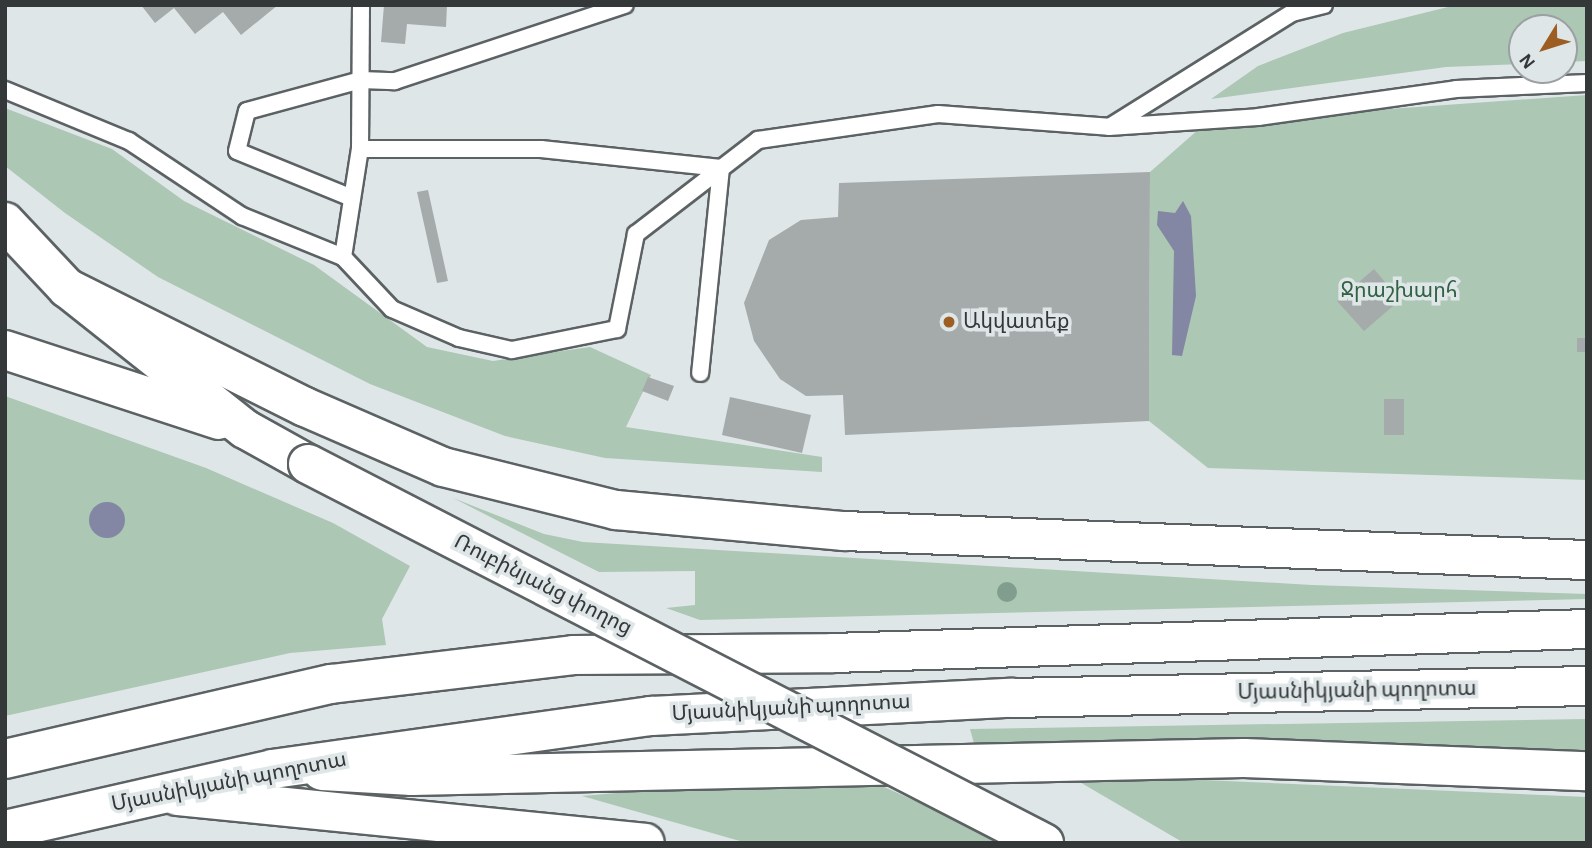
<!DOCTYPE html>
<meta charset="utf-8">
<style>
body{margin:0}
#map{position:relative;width:1592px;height:848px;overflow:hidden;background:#dfe6e8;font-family:"Alegreya Sans","Noto Sans Armenian",sans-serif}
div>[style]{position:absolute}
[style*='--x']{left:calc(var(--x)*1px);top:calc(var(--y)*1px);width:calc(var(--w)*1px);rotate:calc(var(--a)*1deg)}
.green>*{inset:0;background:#acc7b4}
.water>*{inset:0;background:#8387a3}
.round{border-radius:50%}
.building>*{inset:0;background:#a5abaa}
.roads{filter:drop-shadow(2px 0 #5c6264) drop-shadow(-2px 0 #5c6264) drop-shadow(0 2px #5c6264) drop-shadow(0 -2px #5c6264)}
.service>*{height:16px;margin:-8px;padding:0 8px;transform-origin:8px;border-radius:8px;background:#fff}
.primary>*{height:38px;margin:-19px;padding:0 19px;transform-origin:19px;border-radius:19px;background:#fff}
.trunk>*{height:38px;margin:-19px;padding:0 19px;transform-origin:19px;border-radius:19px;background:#fff}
.bridges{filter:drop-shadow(2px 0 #5c6264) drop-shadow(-2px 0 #5c6264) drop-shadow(0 2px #5c6264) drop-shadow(0 -2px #5c6264)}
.primary-bridge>*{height:38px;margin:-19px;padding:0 19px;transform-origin:19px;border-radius:19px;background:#fff}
.trees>*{width:20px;height:20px;margin:-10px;border-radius:50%;background:#809d8e}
.dots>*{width:19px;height:19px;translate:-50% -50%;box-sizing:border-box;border:4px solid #dfe6e8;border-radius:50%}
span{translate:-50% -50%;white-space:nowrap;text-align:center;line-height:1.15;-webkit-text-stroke:7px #dfe6e8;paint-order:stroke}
.park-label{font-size:21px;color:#326244}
.poi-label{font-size:21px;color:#353839}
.left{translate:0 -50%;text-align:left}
.street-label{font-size:21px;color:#353839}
.frame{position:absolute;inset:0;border:7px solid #353839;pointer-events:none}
.north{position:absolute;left:1508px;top:14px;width:70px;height:70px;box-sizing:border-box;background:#dfe6e8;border:2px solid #9ba0a2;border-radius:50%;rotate:232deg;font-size:19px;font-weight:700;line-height:28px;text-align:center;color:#353839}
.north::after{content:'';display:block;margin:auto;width:24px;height:32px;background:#9c5e23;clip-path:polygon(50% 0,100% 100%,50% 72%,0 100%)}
</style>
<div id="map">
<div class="green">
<div style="clip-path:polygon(1456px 5px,1587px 5px,1587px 61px,1564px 62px,1564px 28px,1522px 28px,1522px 64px,1446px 67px,1211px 99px,1258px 66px,1343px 33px)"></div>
<div style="clip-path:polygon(1587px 95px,1587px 480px,1208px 468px,1149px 421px,1150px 172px,1207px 122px)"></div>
<div style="clip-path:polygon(5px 108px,112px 149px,184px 201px,314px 265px,427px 347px,493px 361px,590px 347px,651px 375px,626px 427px,822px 457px,822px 472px,605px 458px,505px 436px,370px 384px,158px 277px,65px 213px,5px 166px)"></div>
<div style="clip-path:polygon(5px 396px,206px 468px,333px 523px,410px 566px,382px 619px,386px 645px,290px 653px,5px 716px)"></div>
<div style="clip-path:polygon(453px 498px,544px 534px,583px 542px,1312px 585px,1587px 594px,1587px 599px,700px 620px,666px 608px,695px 605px,695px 571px,599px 572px)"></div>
<div style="clip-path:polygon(1587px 719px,1587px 758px,975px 747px,970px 729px)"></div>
<div style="clip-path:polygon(1066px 774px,1587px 797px,1587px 843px,1184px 843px)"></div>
<div style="clip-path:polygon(801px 777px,871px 781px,1008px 843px,747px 843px,582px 796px)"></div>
</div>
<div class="water">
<div style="clip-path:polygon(1183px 201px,1191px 216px,1196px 296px,1182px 356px,1172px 355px,1174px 251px,1157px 225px,1158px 211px,1175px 213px)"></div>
<div class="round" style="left:89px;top:502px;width:36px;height:36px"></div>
</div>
<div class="building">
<div style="clip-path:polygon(141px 5px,278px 5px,241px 35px,223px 12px,195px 34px,174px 8px,155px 23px)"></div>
<div style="clip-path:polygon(384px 5px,447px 5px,446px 27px,407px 24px,405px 44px,381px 42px)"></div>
<div style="clip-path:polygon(1150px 172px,1149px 421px,845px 435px,843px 395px,806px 396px,780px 379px,754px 341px,744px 303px,769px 240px,801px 220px,838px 217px,839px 183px)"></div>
<div style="clip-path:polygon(428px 190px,448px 281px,437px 283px,417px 192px)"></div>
<div style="clip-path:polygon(1374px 269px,1400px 300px,1364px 331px,1337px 301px)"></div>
<div style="clip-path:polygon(1577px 338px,1587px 338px,1587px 352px,1577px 352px)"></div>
<div style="clip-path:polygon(648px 377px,674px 386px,668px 401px,642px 391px)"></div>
<div style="clip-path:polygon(730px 397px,811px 415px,802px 453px,722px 435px)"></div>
<div style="clip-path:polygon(1384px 399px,1404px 399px,1404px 435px,1384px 435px)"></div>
</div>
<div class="roads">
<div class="service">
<div style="--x:5;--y:90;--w:134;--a:22.4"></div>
<div style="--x:129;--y:141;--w:136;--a:33.6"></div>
<div style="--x:242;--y:216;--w:109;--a:22.1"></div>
<div style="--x:343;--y:257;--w:71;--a:46.7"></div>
<div style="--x:392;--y:309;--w:73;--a:23.4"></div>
<div style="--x:459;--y:338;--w:54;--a:12.8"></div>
<div style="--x:512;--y:350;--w:107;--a:-11.3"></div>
<div style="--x:617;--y:329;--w:97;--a:-78.7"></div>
<div style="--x:636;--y:234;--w:154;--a:-37.6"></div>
<div style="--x:758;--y:140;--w:182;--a:-8.2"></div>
<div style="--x:938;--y:114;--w:171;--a:4.3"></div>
<div style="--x:1109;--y:127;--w:149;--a:-3.8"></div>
<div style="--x:1258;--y:117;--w:200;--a:-8"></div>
<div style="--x:1456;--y:89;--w:131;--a:-2.6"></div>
<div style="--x:1111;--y:126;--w:213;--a:-32"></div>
<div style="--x:1292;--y:13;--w:33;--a:-14"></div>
<div style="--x:360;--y:149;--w:181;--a:0"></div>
<div style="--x:541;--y:149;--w:181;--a:6"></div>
<div style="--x:721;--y:168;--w:206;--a:95.8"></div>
<div style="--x:352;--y:198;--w:124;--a:-157.8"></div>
<div style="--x:237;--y:151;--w:41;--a:-76"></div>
<div style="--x:247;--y:111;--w:118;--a:-15.2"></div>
<div style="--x:361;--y:80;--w:34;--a:2"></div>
<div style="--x:395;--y:81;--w:242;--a:-18.3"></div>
<div style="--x:343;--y:257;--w:109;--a:-81.1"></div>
<div style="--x:360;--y:149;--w:144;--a:-89.6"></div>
</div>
<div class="primary">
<div style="--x:5;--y:222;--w:91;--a:46.8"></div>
<div style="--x:67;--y:288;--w:227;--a:38.4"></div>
<div style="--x:245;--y:429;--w:72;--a:29.1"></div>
<div style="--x:67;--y:288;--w:266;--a:26.6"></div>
<div style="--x:305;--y:407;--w:150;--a:23.5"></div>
<div style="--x:443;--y:467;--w:178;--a:14"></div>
<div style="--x:616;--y:510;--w:229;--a:5.3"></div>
<div style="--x:844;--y:531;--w:744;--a:2.24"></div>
<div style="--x:5;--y:350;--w:225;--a:18.1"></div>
<div style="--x:322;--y:771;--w:90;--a:3.2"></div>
<div style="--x:412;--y:776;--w:832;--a:-1.24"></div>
<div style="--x:1244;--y:758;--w:343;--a:2.2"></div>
<div style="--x:177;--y:796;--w:470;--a:5.7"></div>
</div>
<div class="trunk">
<div style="--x:5;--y:759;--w:335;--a:-13"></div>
<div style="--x:331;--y:684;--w:244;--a:-6.8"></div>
<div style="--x:573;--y:655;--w:260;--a:-0.4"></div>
<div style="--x:833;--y:653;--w:754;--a:-1.82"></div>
<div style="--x:5;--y:830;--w:275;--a:-12.8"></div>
<div style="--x:273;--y:769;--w:382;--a:-8"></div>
<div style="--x:651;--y:716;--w:360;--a:-2.9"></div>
<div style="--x:1011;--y:698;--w:576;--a:-1.19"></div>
</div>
</div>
<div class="bridges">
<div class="primary-bridge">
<div style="--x:308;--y:464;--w:828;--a:27.25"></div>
</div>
</div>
<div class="trees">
<div style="left:1007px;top:592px"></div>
</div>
<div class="dots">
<div style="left:949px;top:322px;background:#9c5e23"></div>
</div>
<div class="park-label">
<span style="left:1399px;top:291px">Ջրաշխարհ</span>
</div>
<div class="poi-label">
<span class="left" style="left:963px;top:322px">Ակվատեք</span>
</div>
<div class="street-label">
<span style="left:543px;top:585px;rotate:27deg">Ռուբինյանց փողոց</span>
<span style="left:1357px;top:691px;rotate:-1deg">Մյասնիկյանի պողոտա</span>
<span style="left:791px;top:708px;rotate:-3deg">Մյասնիկյանի պողոտա</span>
<span style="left:229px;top:782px;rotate:-11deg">Մյասնիկյանի պողոտա</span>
</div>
<div class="frame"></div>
<div class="north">N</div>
</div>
